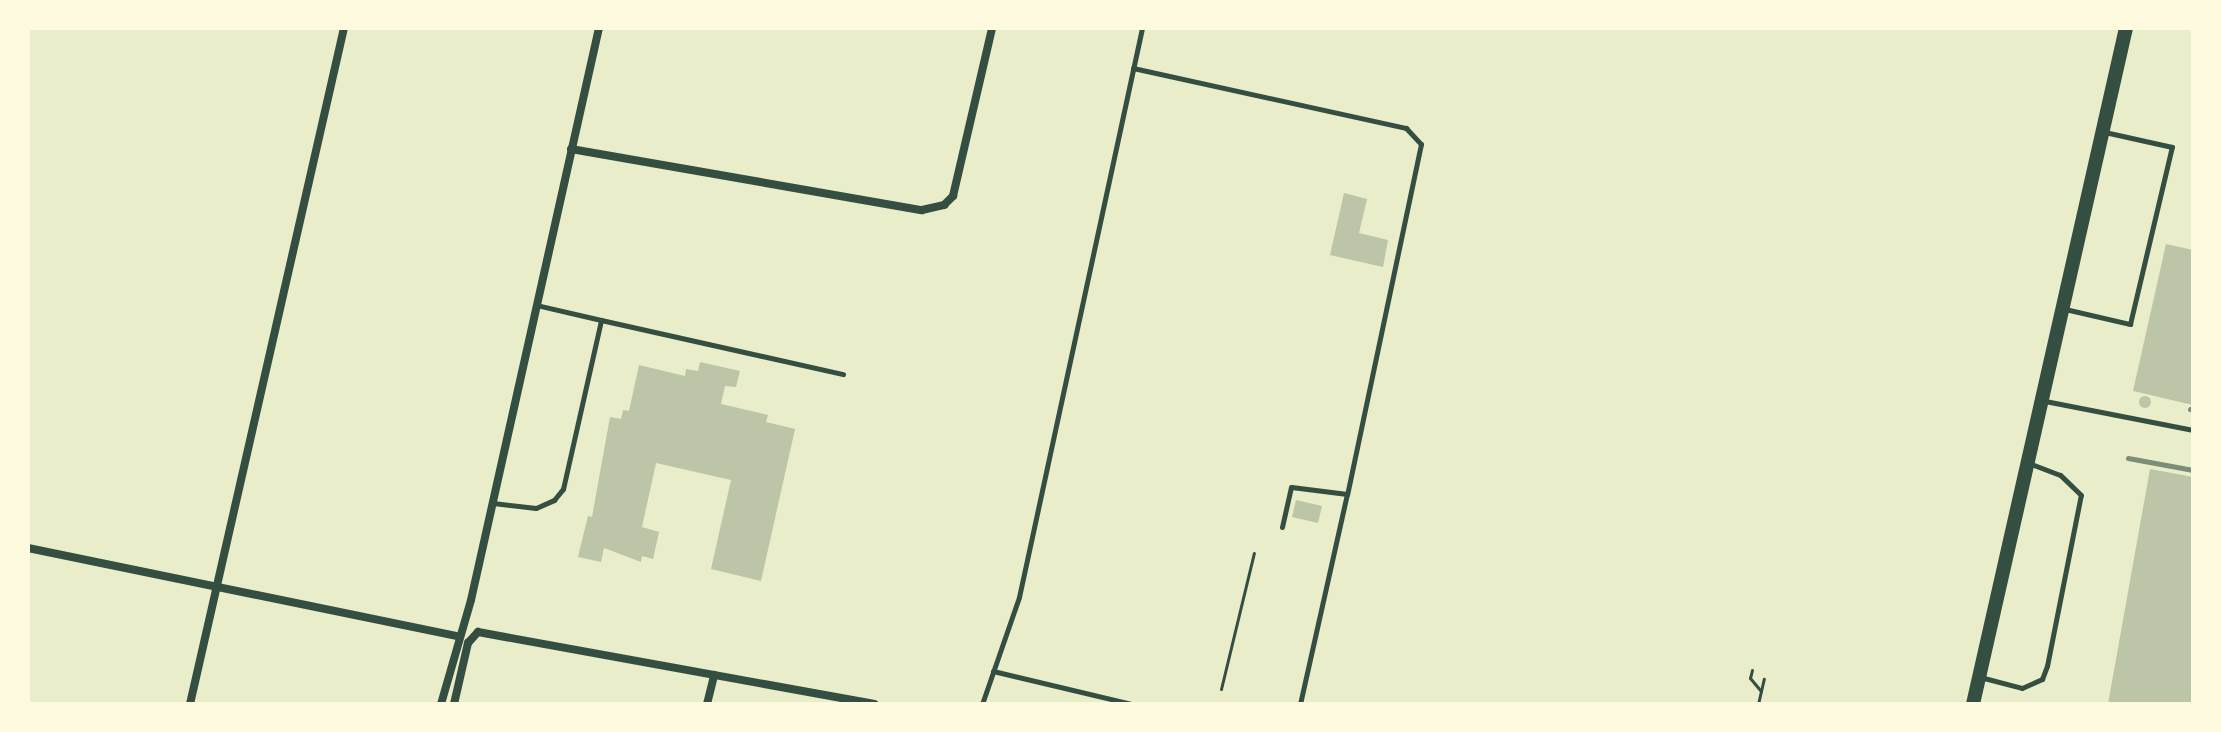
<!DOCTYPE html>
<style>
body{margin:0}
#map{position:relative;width:2221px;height:732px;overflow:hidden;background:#e9edc9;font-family:"Public Sans",sans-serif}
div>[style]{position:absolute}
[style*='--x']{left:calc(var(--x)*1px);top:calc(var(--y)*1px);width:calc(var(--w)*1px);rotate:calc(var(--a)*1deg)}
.building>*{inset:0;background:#bcc5a7}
.round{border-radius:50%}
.path>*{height:3px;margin:-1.5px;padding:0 1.5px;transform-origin:1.5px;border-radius:1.5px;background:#344e41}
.service>*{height:5px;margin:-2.5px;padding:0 2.5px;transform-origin:2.5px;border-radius:2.5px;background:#344e41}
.minor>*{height:8px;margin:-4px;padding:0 4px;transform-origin:4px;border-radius:4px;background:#344e41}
.secondary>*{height:14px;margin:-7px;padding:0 7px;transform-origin:7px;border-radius:7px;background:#344e41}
.rail>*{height:5px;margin:-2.5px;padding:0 2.5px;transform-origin:2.5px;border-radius:2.5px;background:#7c8e77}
span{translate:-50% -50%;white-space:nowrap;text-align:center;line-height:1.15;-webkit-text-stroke:7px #fefae0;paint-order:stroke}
.frame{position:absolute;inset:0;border:30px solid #fefae0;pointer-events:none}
</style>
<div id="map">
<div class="building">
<div style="clip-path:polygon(1344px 193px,1367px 199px,1359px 233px,1388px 240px,1383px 267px,1330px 255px)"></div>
<div style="clip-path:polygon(2166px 244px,2193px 250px,2193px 405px,2133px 391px)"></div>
<div style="clip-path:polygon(700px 362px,740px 371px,736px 387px,725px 386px,721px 404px,768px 415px,766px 422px,795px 429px,761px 581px,711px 569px,731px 480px,656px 463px,642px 527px,659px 532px,653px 559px,642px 556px,641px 562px,604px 548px,601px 562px,578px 557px,588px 516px,592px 517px,610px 417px,621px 419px,623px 410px,629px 411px,639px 365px,685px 376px,686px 369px,698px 371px)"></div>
<div class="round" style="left:2139px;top:396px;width:12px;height:12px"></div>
<div style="clip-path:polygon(2150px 469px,2193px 477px,2193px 704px,2108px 704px)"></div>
<div style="clip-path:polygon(1296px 500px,1322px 506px,1318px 523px,1292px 517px)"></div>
</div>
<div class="path">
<div style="--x:1752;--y:670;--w:8;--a:104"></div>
<div style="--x:1750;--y:678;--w:17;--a:50"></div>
<div style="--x:1221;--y:689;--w:140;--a:-76.4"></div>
<div style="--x:1758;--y:704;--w:26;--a:-77"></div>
</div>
<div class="service">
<div style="--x:1133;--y:68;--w:280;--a:12.4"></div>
<div style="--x:1406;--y:128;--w:22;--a:47"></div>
<div style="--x:1421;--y:144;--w:358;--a:101.9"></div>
<div style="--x:1347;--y:494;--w:56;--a:-172.9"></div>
<div style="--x:1291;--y:487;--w:41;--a:102.7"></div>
<div style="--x:2065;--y:309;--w:67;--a:13"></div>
<div style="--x:2130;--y:324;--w:182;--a:-76.7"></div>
<div style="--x:2172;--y:147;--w:69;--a:-167.4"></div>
<div style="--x:601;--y:320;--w:248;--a:12.6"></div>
<div style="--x:2045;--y:401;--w:151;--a:11.1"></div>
<div style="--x:493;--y:503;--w:43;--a:6.6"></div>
<div style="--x:536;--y:508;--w:20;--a:-24"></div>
<div style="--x:554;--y:500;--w:14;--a:-51"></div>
<div style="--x:563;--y:489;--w:173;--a:-77.3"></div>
<div style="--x:601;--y:320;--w:67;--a:-167"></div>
<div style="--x:993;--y:671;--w:142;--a:13.4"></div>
<div style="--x:1980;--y:677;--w:43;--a:14.7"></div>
<div style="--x:2022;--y:688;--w:22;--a:-24"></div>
<div style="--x:2042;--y:679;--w:14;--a:-69"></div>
<div style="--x:2047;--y:666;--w:174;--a:-78.8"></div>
<div style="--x:2081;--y:495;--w:29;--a:-136"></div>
<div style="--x:2060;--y:475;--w:34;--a:-159"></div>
<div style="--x:982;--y:704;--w:113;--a:-70.9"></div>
<div style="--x:1019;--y:597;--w:582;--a:-77.8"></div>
<div style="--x:1220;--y:704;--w:57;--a:0"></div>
<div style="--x:1300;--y:704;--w:215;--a:-77.4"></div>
</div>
<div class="minor">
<div style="--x:571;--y:149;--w:356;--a:9.9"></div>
<div style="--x:922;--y:210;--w:23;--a:-13"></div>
<div style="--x:944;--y:205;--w:13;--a:-45"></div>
<div style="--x:953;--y:196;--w:172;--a:-76.9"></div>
<div style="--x:28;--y:548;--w:437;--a:11.6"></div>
<div style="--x:190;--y:704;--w:693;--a:-77.17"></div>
<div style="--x:441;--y:704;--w:108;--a:-73.9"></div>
<div style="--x:471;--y:600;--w:586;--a:-77.39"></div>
<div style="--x:454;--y:704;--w:63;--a:-77.1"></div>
<div style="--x:468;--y:643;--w:15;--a:-48"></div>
<div style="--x:478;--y:632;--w:403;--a:10.3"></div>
<div style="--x:707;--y:704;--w:30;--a:-76"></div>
</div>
<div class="secondary">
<div style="--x:1973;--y:704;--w:693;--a:-77.25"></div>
</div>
<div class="rail">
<div style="--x:2190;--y:409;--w:3;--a:18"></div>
<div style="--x:2128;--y:458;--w:66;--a:10.5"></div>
</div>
<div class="frame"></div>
</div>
